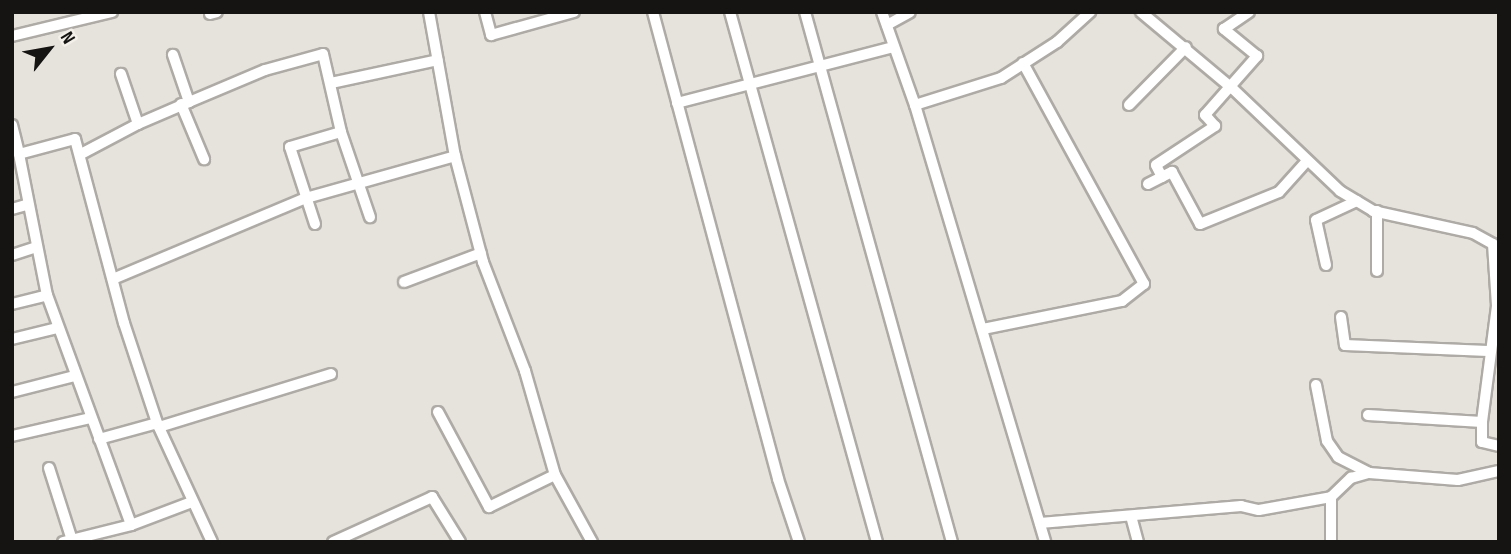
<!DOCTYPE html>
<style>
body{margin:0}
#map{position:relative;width:1511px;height:554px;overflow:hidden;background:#e6e2dc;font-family:"Sofia Sans Condensed",sans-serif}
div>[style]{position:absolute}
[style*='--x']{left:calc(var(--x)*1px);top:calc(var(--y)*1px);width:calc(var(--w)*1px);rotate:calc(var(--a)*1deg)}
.roads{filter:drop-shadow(2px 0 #aeaaa5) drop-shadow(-2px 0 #aeaaa5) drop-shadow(0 2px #aeaaa5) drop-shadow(0 -2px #aeaaa5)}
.minor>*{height:10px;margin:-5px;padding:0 5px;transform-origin:5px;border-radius:5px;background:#fff}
span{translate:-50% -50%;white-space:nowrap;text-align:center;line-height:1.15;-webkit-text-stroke:6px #f3efe9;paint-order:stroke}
.frame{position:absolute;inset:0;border:14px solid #151412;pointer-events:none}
.north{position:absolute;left:14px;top:14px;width:70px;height:70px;-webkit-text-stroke:5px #f3efe9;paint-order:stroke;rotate:59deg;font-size:19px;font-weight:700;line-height:28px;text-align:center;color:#151412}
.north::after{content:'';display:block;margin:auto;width:24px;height:32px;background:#151412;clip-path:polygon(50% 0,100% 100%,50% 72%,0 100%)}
</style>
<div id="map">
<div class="roads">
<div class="minor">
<div style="--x:429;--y:12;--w:146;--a:79.8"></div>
<div style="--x:455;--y:156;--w:110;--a:75.2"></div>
<div style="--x:483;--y:262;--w:117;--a:68.9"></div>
<div style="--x:525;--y:371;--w:108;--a:73.9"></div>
<div style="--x:555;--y:475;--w:77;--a:61.1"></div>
<div style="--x:485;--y:12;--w:24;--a:75"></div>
<div style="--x:491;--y:35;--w:86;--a:-15.5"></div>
<div style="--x:653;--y:12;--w:483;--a:75"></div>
<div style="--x:778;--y:479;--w:66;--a:71.6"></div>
<div style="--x:730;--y:12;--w:550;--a:74.5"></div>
<div style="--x:805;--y:12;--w:550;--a:74.5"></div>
<div style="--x:882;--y:12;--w:99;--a:70.5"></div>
<div style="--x:915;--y:105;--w:456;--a:73.4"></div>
<div style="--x:1141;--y:12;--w:119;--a:39.9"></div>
<div style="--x:1232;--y:88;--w:149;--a:43.6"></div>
<div style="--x:1340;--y:191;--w:39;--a:31"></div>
<div style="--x:1373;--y:211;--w:102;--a:12.4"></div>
<div style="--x:1473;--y:233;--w:23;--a:29"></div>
<div style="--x:1493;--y:244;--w:62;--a:86.3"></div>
<div style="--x:1497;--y:306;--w:117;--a:97.4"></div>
<div style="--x:1482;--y:422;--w:20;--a:90"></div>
<div style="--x:1482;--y:442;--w:17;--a:13"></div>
<div style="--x:210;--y:14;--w:7;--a:-16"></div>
<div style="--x:887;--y:25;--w:26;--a:-29"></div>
<div style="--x:12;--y:36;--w:103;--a:-13.5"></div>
<div style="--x:331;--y:83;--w:109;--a:-12.1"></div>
<div style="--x:189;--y:102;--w:82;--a:-22.8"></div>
<div style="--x:265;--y:70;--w:60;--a:-15.4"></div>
<div style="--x:323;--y:54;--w:80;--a:77"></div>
<div style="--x:341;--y:132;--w:90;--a:71.2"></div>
<div style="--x:677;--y:103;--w:224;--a:-14.5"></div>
<div style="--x:181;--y:104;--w:60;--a:67.3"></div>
<div style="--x:915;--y:105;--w:90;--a:-17.4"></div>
<div style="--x:1001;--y:78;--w:67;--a:-32.7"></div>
<div style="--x:1057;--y:42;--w:45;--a:-42.3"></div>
<div style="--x:1129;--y:105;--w:81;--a:-45.5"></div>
<div style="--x:138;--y:124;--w:56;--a:-23.3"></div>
<div style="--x:189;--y:102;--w:50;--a:-108.8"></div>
<div style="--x:12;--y:125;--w:30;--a:76"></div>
<div style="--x:19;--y:154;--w:58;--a:-15"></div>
<div style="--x:75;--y:139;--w:190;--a:75.1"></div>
<div style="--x:124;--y:323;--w:105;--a:71.7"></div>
<div style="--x:157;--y:423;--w:131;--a:65.2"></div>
<div style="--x:19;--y:154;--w:144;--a:78.8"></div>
<div style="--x:47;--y:295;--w:245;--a:69.9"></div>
<div style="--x:81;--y:154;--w:64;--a:-27.8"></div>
<div style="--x:138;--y:124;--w:53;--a:-108.8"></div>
<div style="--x:1162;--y:177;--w:13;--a:-117"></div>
<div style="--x:1156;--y:165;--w:71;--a:-33.5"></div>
<div style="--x:1215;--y:126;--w:15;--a:-132"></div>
<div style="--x:1205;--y:115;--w:79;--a:-48.6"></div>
<div style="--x:1257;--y:56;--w:43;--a:-140.7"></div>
<div style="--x:1224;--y:29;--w:30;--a:-34"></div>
<div style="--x:1148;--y:184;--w:27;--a:-27"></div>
<div style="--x:1172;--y:172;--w:59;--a:61.7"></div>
<div style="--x:1200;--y:224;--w:85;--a:-22.1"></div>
<div style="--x:1279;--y:192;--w:40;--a:-48"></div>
<div style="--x:12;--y:209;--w:15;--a:-16"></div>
<div style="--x:1377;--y:211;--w:60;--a:90"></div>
<div style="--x:315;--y:224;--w:81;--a:-108"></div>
<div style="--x:290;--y:147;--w:53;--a:-16.4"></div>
<div style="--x:12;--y:255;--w:25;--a:-18"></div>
<div style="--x:1326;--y:265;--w:46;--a:-102.5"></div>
<div style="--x:1316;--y:220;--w:45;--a:-24.9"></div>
<div style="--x:113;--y:279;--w:209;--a:-22.8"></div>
<div style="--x:306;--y:198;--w:155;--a:-15.7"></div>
<div style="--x:404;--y:282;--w:82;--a:-20.6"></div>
<div style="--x:12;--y:304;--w:36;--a:-14"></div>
<div style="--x:1341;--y:317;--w:28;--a:82"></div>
<div style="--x:1345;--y:345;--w:143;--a:2.4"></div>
<div style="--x:983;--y:329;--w:142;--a:-11.4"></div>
<div style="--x:1122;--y:301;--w:28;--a:-38"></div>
<div style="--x:1144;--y:284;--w:252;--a:-118.7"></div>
<div style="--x:12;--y:339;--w:46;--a:-13.7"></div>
<div style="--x:1316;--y:385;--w:57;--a:78.9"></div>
<div style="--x:1327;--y:441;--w:19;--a:55"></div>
<div style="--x:1338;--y:457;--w:35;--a:27"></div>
<div style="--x:12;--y:392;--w:65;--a:-14.3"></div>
<div style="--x:438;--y:412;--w:108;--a:61.8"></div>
<div style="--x:489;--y:507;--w:73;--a:-25.9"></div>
<div style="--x:1368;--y:415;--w:114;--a:3.5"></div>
<div style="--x:159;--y:427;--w:180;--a:-17.1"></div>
<div style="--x:12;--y:436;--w:80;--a:-13"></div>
<div style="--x:99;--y:439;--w:60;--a:-15.4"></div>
<div style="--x:49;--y:468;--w:76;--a:72.3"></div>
<div style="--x:1131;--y:516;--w:27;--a:75"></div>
<div style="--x:1040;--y:523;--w:202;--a:-4.8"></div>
<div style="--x:1241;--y:506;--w:18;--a:13"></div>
<div style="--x:1259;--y:510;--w:73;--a:-10.2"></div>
<div style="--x:1331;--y:497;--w:28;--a:-44"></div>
<div style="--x:1351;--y:478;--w:19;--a:-16"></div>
<div style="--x:1369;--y:473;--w:89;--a:4.5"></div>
<div style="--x:1458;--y:480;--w:42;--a:-12.4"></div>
<div style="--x:63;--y:542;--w:70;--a:-14"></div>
<div style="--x:131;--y:525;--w:65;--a:-20.7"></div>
<div style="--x:333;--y:542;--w:109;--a:-24.4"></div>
<div style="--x:432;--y:497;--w:53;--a:58.1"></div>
<div style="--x:1331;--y:542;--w:45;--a:-90"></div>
</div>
</div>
<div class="frame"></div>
<div class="north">N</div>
</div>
